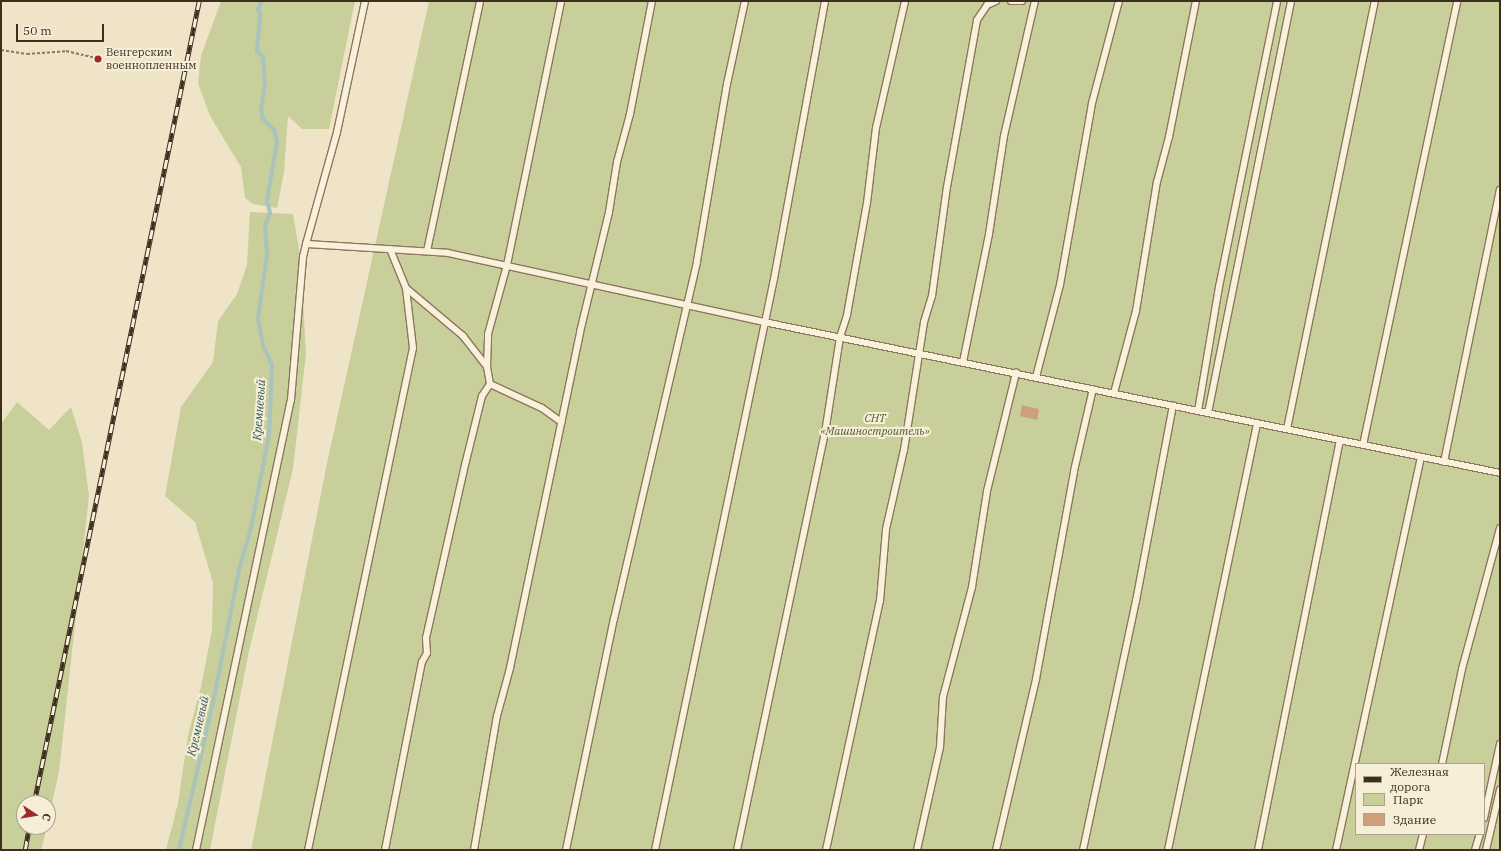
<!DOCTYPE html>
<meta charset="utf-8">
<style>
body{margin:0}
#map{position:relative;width:1501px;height:851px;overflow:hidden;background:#f0e4c8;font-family:"IBM Plex Serif",serif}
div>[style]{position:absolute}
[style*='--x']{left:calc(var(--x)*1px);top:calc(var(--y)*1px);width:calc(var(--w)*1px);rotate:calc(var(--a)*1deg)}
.green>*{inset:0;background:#c9cf9b}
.stream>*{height:3.5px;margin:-1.75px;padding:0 1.75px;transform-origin:1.75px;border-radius:1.75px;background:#a9c4bc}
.building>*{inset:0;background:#cf9f7d}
.path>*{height:2px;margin-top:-1px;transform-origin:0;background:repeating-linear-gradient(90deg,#8d765c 0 3px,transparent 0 5px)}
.roads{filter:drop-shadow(1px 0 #8d765c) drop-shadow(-1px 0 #8d765c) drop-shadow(0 1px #8d765c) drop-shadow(0 -1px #8d765c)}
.lane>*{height:6px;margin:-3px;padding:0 3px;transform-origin:3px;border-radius:3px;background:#faf1dc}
.rail>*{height:4.5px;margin-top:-2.25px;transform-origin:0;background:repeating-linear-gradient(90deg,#f7eed8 0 9px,#3d2e20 0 18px);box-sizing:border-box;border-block:1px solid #3d2e20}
.dots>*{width:11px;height:11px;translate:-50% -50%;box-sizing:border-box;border:2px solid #f7eed8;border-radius:50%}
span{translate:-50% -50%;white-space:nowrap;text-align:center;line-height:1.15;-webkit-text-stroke:4px #f7eed8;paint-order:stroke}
.poi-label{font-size:11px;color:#3d2e20}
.left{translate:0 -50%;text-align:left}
.park-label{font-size:11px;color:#4d5a26;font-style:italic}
.water-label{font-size:12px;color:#2f5d5a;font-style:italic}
.frame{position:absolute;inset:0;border:2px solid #3d2e20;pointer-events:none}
.legend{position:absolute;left:1355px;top:763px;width:130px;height:72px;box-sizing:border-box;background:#f7eed8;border:1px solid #ada18e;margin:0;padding:5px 7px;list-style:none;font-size:12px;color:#3d2e20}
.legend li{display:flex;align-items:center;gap:8px;height:20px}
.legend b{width:20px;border:1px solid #ada18e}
.north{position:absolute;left:16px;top:795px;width:40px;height:40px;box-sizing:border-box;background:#f7eed8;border:1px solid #ada18e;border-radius:50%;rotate:102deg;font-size:11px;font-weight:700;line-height:16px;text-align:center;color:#3d2e20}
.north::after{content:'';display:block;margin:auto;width:14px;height:18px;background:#9e2a2b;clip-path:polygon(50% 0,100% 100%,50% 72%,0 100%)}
.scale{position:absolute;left:16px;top:24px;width:88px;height:18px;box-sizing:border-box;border:2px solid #3d2e20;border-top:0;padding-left:5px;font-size:12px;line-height:14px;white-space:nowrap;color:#3d2e20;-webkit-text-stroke:3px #f7eed8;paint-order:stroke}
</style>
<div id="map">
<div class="green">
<div style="clip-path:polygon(221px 1px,355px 1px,329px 129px,302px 129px,288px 116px,284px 172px,277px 208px,253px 204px,245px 198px,241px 167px,210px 116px,198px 83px,201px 56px)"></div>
<div style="clip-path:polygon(evenodd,429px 1px,1500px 1px,1500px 850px,251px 850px,327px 463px,429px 1px,1356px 764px,1484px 764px,1484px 834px,1356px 834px,1356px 764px)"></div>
<div style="clip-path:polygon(250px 212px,293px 214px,301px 262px,306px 354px,293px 469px,249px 651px,210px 850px,166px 850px,178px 803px,188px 735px,201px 687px,212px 630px,213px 583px,195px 522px,165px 496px,181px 407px,213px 362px,218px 321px,237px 294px,247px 265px)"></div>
<div style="clip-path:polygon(17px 402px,49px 430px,71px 407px,82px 442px,89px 496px,59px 772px,48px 821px,48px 803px,24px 803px,24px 827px,47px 827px,41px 850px,1px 850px,1px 424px)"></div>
</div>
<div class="stream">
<div style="--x:179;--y:850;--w:151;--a:-77"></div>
<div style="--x:213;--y:703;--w:136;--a:-78.9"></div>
<div style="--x:239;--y:570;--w:44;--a:-74.1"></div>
<div style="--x:251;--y:528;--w:95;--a:-79"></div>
<div style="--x:269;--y:435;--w:70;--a:-87.5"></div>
<div style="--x:272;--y:365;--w:21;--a:-115"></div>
<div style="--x:263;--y:346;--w:27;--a:-100"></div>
<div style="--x:258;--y:319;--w:65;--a:-82"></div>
<div style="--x:267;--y:255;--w:29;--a:-94"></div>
<div style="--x:265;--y:226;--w:14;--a:-69"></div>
<div style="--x:270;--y:213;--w:12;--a:-104"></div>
<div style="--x:267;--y:201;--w:61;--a:-80.5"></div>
<div style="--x:277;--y:141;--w:11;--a:-105"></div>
<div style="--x:274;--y:130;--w:16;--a:-135"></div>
<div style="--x:263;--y:119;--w:10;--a:-101"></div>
<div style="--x:261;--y:109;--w:25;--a:-81"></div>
<div style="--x:265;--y:84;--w:27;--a:-94"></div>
<div style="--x:263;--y:57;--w:8;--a:-140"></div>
<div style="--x:257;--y:52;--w:38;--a:-85"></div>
<div style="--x:260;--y:14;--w:4;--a:-117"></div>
<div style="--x:258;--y:10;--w:10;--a:-66"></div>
</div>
<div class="building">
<div style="clip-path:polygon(1022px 405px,1039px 409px,1037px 420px,1020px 416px)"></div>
</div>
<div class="path">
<div style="--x:1;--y:50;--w:26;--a:9"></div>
<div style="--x:27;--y:54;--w:39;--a:-4"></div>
<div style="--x:66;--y:51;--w:31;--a:13"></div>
</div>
<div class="roads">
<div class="lane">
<div style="--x:1011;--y:1;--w:11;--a:0"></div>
<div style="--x:306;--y:244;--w:116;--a:-74.5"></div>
<div style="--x:337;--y:132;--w:134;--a:-77.9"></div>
<div style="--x:427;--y:251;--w:256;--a:-78"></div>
<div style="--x:406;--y:288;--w:75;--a:40.1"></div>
<div style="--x:463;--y:336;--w:39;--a:52"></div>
<div style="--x:487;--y:367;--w:17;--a:80"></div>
<div style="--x:490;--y:384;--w:57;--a:24.8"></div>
<div style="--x:542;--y:408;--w:24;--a:36"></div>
<div style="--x:963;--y:362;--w:131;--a:-78.5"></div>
<div style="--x:989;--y:234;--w:99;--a:-81.3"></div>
<div style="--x:1004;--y:136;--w:139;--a:-77.1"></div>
<div style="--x:487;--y:367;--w:33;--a:-88"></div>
<div style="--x:488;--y:334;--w:72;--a:-74.6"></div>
<div style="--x:507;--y:265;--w:269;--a:-78.4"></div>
<div style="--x:1036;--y:377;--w:95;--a:-75.4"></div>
<div style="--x:1060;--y:285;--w:185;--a:-80"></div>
<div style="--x:1092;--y:103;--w:106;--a:-75.2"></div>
<div style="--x:1114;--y:393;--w:85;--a:-75"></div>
<div style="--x:1136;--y:311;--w:131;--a:-80.8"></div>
<div style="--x:1157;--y:182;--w:47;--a:-75.1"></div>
<div style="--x:1169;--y:137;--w:139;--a:-78.8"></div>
<div style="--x:1198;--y:411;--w:126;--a:-80.4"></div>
<div style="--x:1219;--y:287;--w:292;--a:-78.5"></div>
<div style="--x:1208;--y:413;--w:420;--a:-78.6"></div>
<div style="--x:1287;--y:429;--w:437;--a:-78.4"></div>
<div style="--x:1363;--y:445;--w:454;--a:-78"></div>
<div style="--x:1444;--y:462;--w:278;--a:-78.4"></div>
<div style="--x:1442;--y:764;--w:97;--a:-78.1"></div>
<div style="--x:1462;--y:669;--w:146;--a:-74.9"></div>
<div style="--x:1484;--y:818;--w:76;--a:-77.8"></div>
<div style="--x:196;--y:850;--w:460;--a:-78.1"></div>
<div style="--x:291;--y:400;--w:144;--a:-85.2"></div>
<div style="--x:303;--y:257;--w:13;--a:-77"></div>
<div style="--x:306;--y:244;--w:142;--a:3.6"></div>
<div style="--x:448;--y:253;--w:323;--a:12.3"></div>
<div style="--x:764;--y:322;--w:751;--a:11.59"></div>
<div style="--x:308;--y:850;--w:513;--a:-78.19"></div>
<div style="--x:413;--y:348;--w:60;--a:-96.7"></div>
<div style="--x:406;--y:288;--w:42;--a:-112.3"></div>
<div style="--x:385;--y:850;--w:192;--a:-78.9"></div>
<div style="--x:422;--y:662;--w:10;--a:-61"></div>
<div style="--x:427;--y:653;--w:15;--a:-94"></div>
<div style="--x:426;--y:638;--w:181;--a:-77.3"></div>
<div style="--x:466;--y:461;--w:67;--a:-76.2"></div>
<div style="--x:482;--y:396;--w:14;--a:-56"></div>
<div style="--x:474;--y:850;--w:136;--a:-80.3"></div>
<div style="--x:497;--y:716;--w:50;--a:-74.8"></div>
<div style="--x:510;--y:668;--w:343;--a:-78.2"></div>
<div style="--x:580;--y:332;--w:123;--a:-76.4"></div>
<div style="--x:609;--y:212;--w:51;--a:-80.9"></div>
<div style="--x:617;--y:162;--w:50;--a:-74.8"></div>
<div style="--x:630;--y:114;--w:115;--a:-79"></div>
<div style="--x:566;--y:850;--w:236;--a:-78.3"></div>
<div style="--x:614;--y:619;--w:367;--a:-76.9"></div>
<div style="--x:697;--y:261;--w:180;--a:-80.4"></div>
<div style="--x:727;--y:84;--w:85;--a:-77.8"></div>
<div style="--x:655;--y:850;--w:583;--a:-78.23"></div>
<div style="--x:774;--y:279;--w:283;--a:-79.6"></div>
<div style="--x:737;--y:850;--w:426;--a:-78.1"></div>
<div style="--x:825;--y:433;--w:97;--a:-81.1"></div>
<div style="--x:840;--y:337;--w:23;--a:-72"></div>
<div style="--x:847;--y:315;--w:114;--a:-79.9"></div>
<div style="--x:867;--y:203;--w:76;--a:-83.2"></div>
<div style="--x:876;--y:128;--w:130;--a:-77.1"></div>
<div style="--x:826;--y:850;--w:255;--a:-77.8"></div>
<div style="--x:880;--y:601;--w:72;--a:-85.2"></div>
<div style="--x:886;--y:529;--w:81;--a:-77.2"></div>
<div style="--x:904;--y:450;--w:130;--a:-81.1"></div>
<div style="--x:924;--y:322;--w:27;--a:-73"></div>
<div style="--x:932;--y:296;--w:110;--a:-82.2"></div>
<div style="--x:947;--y:187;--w:170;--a:-79.8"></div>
<div style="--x:977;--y:20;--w:18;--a:-56"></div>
<div style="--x:987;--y:5;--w:10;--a:-24"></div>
<div style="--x:917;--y:850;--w:106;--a:-77.4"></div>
<div style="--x:940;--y:747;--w:50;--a:-86.6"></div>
<div style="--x:943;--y:697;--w:114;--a:-75.2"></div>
<div style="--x:972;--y:587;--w:97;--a:-81.1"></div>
<div style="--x:987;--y:491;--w:122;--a:-76.2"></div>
<div style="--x:996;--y:850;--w:176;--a:-76.8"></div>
<div style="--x:1036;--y:679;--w:211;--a:-79.6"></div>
<div style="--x:1074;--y:471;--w:84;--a:-77"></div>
<div style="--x:1083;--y:850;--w:255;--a:-78"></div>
<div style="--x:1136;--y:601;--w:199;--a:-79.3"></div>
<div style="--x:1168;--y:850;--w:436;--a:-78.2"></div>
<div style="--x:1258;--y:850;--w:418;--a:-78.7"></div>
<div style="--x:1336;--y:850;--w:402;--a:-77.8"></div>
<div style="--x:1419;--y:850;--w:16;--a:-76"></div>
<div style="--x:1475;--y:850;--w:17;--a:-73"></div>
<div style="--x:1486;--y:850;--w:62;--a:-76.9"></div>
</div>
</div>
<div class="rail">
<div style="--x:34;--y:803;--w:819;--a:-78.37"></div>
<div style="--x:25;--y:850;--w:23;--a:-80"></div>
</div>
<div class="dots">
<div style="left:98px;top:59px;background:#9e2a2b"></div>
</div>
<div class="poi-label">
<span class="left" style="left:106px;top:59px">Венгерским<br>военнопленным</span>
</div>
<div class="park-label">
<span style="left:875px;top:425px">СНТ<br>«Машиностроитель»</span>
</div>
<div class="water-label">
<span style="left:259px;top:410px;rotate:-86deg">Кремневый</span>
<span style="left:198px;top:726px;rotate:-77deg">Кремневый</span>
</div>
<div class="frame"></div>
<ul class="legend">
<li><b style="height:5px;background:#3d2e20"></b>Железная дорога</li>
<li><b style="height:11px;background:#c9cf9b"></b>Парк</li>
<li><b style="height:11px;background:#cf9f7d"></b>Здание</li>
</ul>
<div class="north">С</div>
<div class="scale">50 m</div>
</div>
